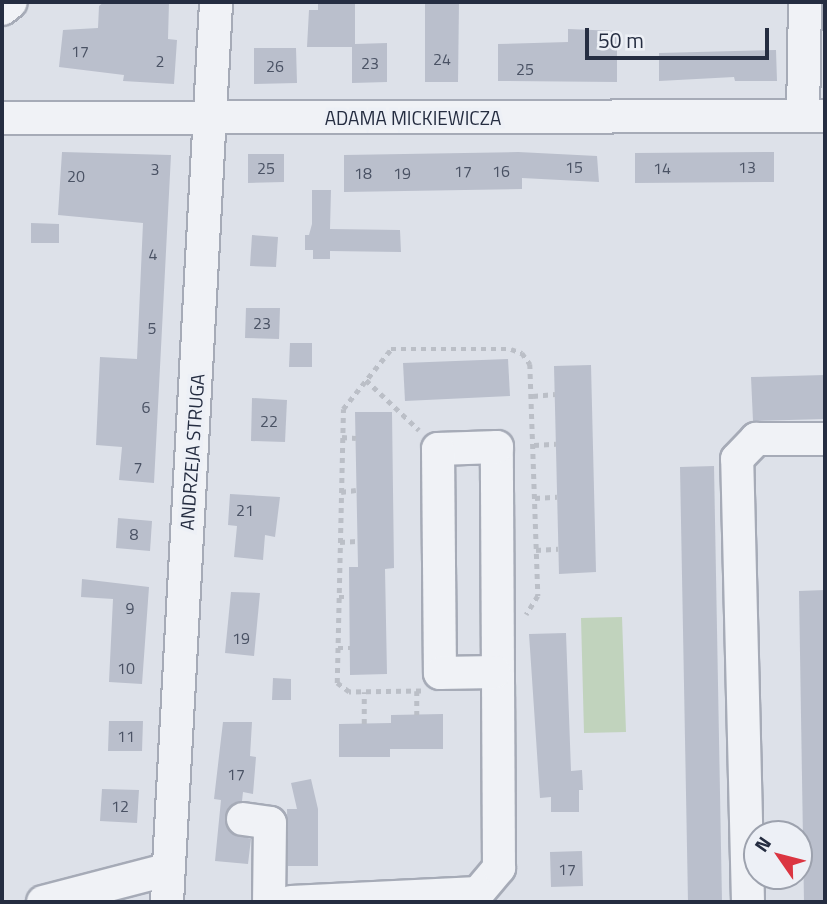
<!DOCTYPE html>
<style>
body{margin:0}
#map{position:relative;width:827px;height:904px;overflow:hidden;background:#dde1e9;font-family:"Titillium Web",sans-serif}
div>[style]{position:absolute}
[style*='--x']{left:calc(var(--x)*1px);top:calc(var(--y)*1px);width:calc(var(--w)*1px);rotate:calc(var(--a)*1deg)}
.green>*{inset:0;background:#c1d3bd}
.building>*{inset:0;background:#babfcc}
.path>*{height:4.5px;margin-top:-2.25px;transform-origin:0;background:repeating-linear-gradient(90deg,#bbbfc7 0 5px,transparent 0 10px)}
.roads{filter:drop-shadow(2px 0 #a6abb7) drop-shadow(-2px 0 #a6abb7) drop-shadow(0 2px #a6abb7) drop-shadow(0 -2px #a6abb7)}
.minor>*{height:32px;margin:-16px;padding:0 16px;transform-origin:16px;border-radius:16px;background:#f0f2f6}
span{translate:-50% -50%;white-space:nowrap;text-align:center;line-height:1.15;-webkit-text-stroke:7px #edf0f6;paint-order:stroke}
.number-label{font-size:16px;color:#4a5264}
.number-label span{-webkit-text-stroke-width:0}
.street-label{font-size:19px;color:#252d41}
.frame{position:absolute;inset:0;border:4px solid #252d41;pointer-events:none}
.north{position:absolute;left:743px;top:820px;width:70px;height:70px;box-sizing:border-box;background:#edf0f6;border:2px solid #9da2ae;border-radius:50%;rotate:305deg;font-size:19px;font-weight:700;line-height:28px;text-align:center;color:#252d41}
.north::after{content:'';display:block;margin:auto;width:24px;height:32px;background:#db3541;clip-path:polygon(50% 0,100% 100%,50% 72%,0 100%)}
.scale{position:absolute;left:585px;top:28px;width:184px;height:32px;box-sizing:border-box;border:4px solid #252d41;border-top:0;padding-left:9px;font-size:21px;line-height:24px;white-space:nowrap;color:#252d41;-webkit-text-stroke:5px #edf0f6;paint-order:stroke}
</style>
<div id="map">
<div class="green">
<div style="clip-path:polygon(622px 617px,626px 732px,584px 733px,581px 618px)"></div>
</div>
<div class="building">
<div style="clip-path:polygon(104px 2px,169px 2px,168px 39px,177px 40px,174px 84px,123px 81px,124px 75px,59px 67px,63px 30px,98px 28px,99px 6px)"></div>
<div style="clip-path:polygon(318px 2px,355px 2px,355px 44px,387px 43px,387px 82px,352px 83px,352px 47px,307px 47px,309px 10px,318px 10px)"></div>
<div style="clip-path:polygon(425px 2px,459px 2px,458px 82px,425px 82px)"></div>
<div style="clip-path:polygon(568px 29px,617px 31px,617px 82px,498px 81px,498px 44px,568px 42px)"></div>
<div style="clip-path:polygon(254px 48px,296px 48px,297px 83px,254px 84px)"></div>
<div style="clip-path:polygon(776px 50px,777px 81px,735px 81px,734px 77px,659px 81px,659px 53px)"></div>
<div style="clip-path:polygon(62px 152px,171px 155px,154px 483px,119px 480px,122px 447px,96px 445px,100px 357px,137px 359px,143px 223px,58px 215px)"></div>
<div style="clip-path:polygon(518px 152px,597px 156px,599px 182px,522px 178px,522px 189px,344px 192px,344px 155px)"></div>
<div style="clip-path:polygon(774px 152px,774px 182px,635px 183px,635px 153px)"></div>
<div style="clip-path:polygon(248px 154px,284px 154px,284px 182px,248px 183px)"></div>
<div style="clip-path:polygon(312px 190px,331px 190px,330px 229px,400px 230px,401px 252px,330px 251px,330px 259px,313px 259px,313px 250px,305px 250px,305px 235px,309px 235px,312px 224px)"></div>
<div style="clip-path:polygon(31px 223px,59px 224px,59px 243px,31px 243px)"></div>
<div style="clip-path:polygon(252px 235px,278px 237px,276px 267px,250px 266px)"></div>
<div style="clip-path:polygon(246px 308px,280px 308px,279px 339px,245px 338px)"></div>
<div style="clip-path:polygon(290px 343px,312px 343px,312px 367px,289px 367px)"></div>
<div style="clip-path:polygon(508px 359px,510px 396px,405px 401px,403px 363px)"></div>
<div style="clip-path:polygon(591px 365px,596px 572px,559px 574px,554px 366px)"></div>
<div style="clip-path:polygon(825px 375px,825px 419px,753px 421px,751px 377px)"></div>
<div style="clip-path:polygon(252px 398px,287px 400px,285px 442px,251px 441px)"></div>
<div style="clip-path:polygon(355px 412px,392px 412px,394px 568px,385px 569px,387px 674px,350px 675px,349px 567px,358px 567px)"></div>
<div style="clip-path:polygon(714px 466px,722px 902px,688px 902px,680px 467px)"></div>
<div style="clip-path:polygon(230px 494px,280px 497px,275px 537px,265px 535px,263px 560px,234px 557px,237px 526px,228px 525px)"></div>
<div style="clip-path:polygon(118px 518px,152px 521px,150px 551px,116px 548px)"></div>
<div style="clip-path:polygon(82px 579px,149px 587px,142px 684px,109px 682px,113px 599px,81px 597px)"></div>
<div style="clip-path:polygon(825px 590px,825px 902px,804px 902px,799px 591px)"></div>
<div style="clip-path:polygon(231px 592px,260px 593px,254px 656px,225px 653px)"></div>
<div style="clip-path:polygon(566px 633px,571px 771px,582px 770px,583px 790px,579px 790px,579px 812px,551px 812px,551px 797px,540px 798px,529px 634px)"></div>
<div style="clip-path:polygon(273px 678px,291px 679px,291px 700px,272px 700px)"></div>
<div style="clip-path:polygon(443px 714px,443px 749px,390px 749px,390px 757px,339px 757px,339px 724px,391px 723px,391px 715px)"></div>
<div style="clip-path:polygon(109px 721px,143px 721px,142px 751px,108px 751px)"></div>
<div style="clip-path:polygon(223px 722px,252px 722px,250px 756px,256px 757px,253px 794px,243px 792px,242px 801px,229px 807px,225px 817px,231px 833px,251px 839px,248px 864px,215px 861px,221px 800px,214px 799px)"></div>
<div style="clip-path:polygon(311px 779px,318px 809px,318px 866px,288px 866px,287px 809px,297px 809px,291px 783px)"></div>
<div style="clip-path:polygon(102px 789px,139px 790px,137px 823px,100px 821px)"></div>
<div style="clip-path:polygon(582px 851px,583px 886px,551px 887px,550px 852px)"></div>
</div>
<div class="path">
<div style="--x:366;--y:380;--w:73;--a:43.3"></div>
<div style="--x:533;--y:396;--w:22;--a:-5"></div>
<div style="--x:342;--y:437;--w:14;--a:4"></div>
<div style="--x:534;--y:445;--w:22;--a:-3"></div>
<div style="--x:341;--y:492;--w:15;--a:-8"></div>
<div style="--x:535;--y:498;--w:22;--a:-3"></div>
<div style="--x:340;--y:542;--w:17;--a:-3"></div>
<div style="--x:536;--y:550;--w:22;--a:-3"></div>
<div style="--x:339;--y:597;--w:10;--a:0"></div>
<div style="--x:338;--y:648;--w:12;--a:0"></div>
<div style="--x:417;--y:691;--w:24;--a:90"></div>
<div style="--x:421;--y:691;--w:72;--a:179.2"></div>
<div style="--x:349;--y:692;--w:15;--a:-143"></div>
<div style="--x:337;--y:683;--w:274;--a:-88.7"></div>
<div style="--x:343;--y:409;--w:77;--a:-51.3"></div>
<div style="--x:391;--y:349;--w:120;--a:0"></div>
<div style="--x:511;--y:349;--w:12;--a:20"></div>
<div style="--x:522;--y:353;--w:14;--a:54"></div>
<div style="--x:530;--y:364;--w:232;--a:88"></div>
<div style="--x:538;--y:596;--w:22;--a:122"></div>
<div style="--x:364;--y:724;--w:32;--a:-90"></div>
</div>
<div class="roads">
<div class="minor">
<div style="--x:2;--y:9;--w:11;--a:-38"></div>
<div style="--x:803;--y:116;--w:114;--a:-89"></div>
<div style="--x:2;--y:118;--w:823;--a:-0.14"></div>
<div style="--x:243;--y:819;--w:27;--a:8"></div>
<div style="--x:270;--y:823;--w:79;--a:90.7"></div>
<div style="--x:43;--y:902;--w:127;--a:-14.6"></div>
<div style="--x:167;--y:902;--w:901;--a:-86.88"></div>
<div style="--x:291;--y:902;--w:187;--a:-2.8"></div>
<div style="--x:478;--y:893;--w:33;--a:-50"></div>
<div style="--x:499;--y:868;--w:421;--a:-90.3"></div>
<div style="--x:497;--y:447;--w:59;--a:178.1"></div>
<div style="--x:438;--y:449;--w:224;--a:89.5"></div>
<div style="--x:440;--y:673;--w:55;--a:-1"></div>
<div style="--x:748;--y:902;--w:443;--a:-91.4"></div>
<div style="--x:737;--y:459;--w:28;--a:-46"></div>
<div style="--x:756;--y:439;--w:69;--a:0"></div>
</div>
</div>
<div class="number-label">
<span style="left:80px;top:51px">17</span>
<span style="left:442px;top:59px">24</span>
<span style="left:160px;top:61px">2</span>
<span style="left:370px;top:63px">23</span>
<span style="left:275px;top:66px">26</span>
<span style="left:525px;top:69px">25</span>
<span style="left:574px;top:167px">15</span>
<span style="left:747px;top:167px">13</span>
<span style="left:266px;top:168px">25</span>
<span style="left:662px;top:168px">14</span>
<span style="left:155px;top:169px">3</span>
<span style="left:463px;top:171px">17</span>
<span style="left:501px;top:171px">16</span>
<span style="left:363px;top:173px">18</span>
<span style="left:402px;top:173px">19</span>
<span style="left:76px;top:176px">20</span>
<span style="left:153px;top:254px">4</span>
<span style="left:262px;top:323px">23</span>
<span style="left:152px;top:328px">5</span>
<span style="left:146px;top:407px">6</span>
<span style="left:269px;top:421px">22</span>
<span style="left:138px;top:467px">7</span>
<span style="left:245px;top:510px">21</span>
<span style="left:134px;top:534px">8</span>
<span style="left:130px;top:608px">9</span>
<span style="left:241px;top:638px">19</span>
<span style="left:126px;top:668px">10</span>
<span style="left:126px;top:736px">11</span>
<span style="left:236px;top:774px">17</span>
<span style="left:120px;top:806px">12</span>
<span style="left:567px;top:869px">17</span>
</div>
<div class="street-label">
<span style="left:413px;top:118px">ADAMA MICKIEWICZA</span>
<span style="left:192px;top:452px;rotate:-86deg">ANDRZEJA STRUGA</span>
</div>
<div class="frame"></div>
<div class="north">N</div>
<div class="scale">50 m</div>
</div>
